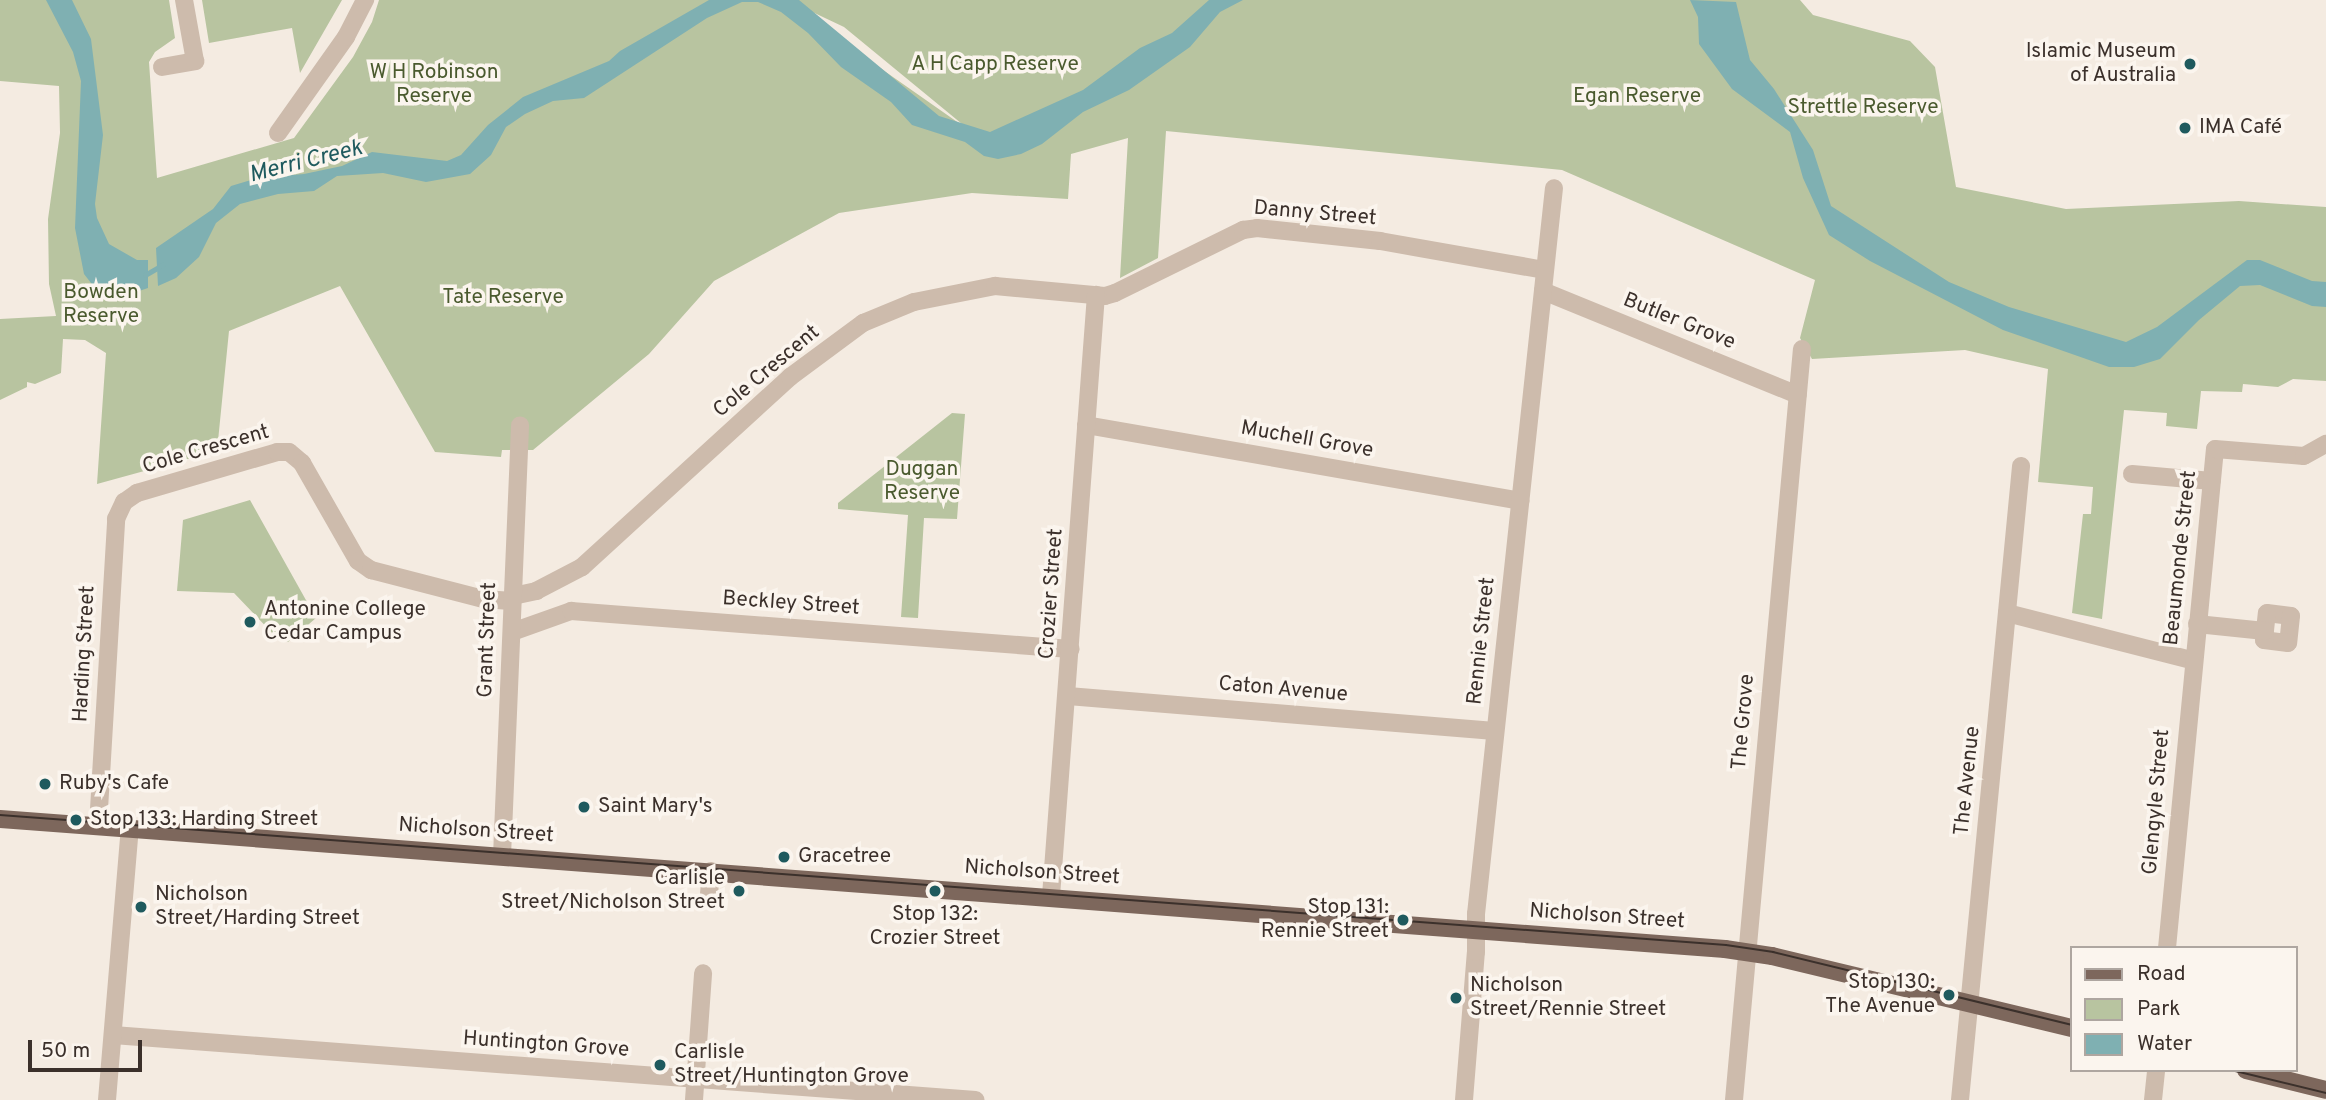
<!DOCTYPE html>
<meta charset="utf-8">
<style>
body{margin:0}
#map{position:relative;width:2326px;height:1100px;overflow:hidden;background:#f4ebe1;font-family:Overpass,sans-serif}
div>[style]{position:absolute}
[style*='--x']{left:calc(var(--x)*1px);top:calc(var(--y)*1px);width:calc(var(--w)*1px);rotate:calc(var(--a)*1deg)}
.green>*{inset:0;background:#b8c4a0}
.water>*{inset:0;background:#7fb0b2}
.stream>*{height:4.5px;margin:-2.25px;padding:0 2.25px;transform-origin:2.25px;border-radius:2.25px;background:#7fb0b2}
.minor>*{height:18px;margin:-9px;padding:0 9px;transform-origin:9px;border-radius:9px;background:#cdbbac}
.tertiary>*{height:18px;margin:-9px;padding:0 9px;transform-origin:9px;border-radius:9px;background:#cdbbac}
.primary>*{height:18px;margin:-9px;padding:0 9px;transform-origin:9px;border-radius:9px;background:#7d675c}
.tram>*{height:2px;margin:-1px;padding:0 1px;transform-origin:1px;border-radius:1px;background:#3b302b}
.dots>*{width:19px;height:19px;translate:-50% -50%;box-sizing:border-box;border:4px solid #fbf5ee;border-radius:50%}
span{translate:-50% -50%;white-space:nowrap;text-align:center;line-height:1.15;-webkit-text-stroke:7px #fbf5ee;paint-order:stroke}
.poi-label{font-size:21px;color:#3b302b}
.right{translate:-100% -50%;text-align:right}
.left{translate:0 -50%;text-align:left}
.park-label{font-size:21px;color:#4a5a2e}
.street-label{font-size:21px;color:#3b302b}
.water-label{font-size:23px;color:#1f5a5e;font-style:italic}
.legend{position:absolute;left:2070px;top:946px;width:228px;height:126px;box-sizing:border-box;background:#fbf5ee;border:2px solid #aea6a0;margin:0;padding:9px 12px;list-style:none;font-size:21px;color:#3b302b}
.legend li{display:flex;align-items:center;gap:14px;height:35px}
.legend b{width:35px;border:2px solid #aea6a0}
.scale{position:absolute;left:28px;top:1040px;width:114px;height:32px;box-sizing:border-box;border:4px solid #3b302b;border-top:0;padding-left:9px;font-size:21px;line-height:24px;white-space:nowrap;color:#3b302b;-webkit-text-stroke:5px #fbf5ee;paint-order:stroke}
</style>
<div id="map">
<div class="green">
<div style="clip-path:polygon(0 0,169px 0,175px 38px,155px 52px,149px 62px,157px 178px,294px 138px,353px 57px,372px 22px,379px 0,783px 0,973px 133px,844px 27px,787px 0,1800px 0,1813px 15px,1910px 41px,1935px 67px,1956px 187px,2066px 209px,2239px 201px,2326px 207px,2326px 381px,2293px 379px,2278px 387px,2243px 384px,2242px 392px,2201px 391px,2197px 429px,2166px 426px,2167px 413px,2124px 410px,2102px 619px,2072px 613px,2083px 514px,2091px 514px,2093px 487px,2038px 482px,2048px 369px,1965px 350px,1812px 359px,1800px 338px,1815px 280px,1562px 170px,1166px 131px,1158px 258px,1120px 278px,1128px 138px,1071px 154px,1068px 199px,972px 193px,839px 213px,714px 281px,649px 354px,533px 450px,502px 450px,501px 457px,435px 452px,340px 286px,229px 331px,217px 451px,97px 484px,106px 353px,85px 340px,63px 339px,61px 373px,35px 384px,27px 382px,27px 387px,0 400px,0 319px,56px 316px,49px 284px,48px 219px,60px 133px,59px 86px,0 81px)"></div>
<div style="clip-path:polygon(202px 0,342px 0,300px 73px,292px 28px,209px 43px)"></div>
<div style="clip-path:polygon(952px 413px,965px 414px,957px 519px,924px 518px,918px 618px,901px 617px,908px 515px,838px 509px,838px 503px)"></div>
<div style="clip-path:polygon(250px 500px,316px 618px,288px 642px,278px 639px,234px 593px,177px 591px,183px 520px)"></div>
</div>
<div class="water">
<div style="clip-path:polygon(46px 0,72px 0,91px 39px,103px 135px,95px 204px,97px 218px,109px 244px,137px 260px,148px 260px,148px 288px,130px 294px,98px 292px,84px 274px,75px 228px,81px 81px,73px 52px)"></div>
<div style="clip-path:polygon(709px 0,799px 0,939px 116px,990px 132px,1083px 90px,1140px 48px,1172px 33px,1209px 0,1243px 0,1220px 12px,1190px 47px,1129px 90px,1083px 112px,1042px 144px,1021px 154px,998px 159px,984px 156px,965px 142px,912px 125px,891px 102px,841px 67px,808px 33px,781px 12px,758px 2px,742px 2px,707px 18px,584px 98px,553px 101px,525px 114px,506px 127px,491px 155px,470px 174px,426px 182px,383px 173px,337px 176px,314px 191px,278px 194px,240px 204px,216px 223px,199px 257px,176px 278px,158px 286px,156px 248px,213px 209px,231px 186px,258px 178px,304px 174px,342px 166px,372px 152px,447px 161px,461px 155px,488px 125px,523px 97px,609px 61px,620px 51px)"></div>
<div style="clip-path:polygon(1690px 0,1736px 2px,1750px 60px,1774px 89px,1813px 150px,1831px 206px,1949px 282px,2009px 307px,2126px 342px,2157px 327px,2247px 260px,2260px 260px,2312px 281px,2326px 282px,2326px 307px,2312px 306px,2260px 285px,2240px 286px,2199px 320px,2160px 359px,2134px 367px,2109px 367px,2003px 330px,1870px 261px,1829px 235px,1803px 178px,1790px 132px,1732px 89px,1699px 44px,1698px 17px)"></div>
</div>
<div class="stream">
<div style="--x:145;--y:275;--w:20;--a:-30"></div>
</div>
<div class="minor">
<div style="--x:162;--y:67;--w:34;--a:-10"></div>
<div style="--x:195;--y:61;--w:62;--a:-100.2"></div>
<div style="--x:278;--y:133;--w:118;--a:-54.7"></div>
<div style="--x:346;--y:37;--w:42;--a:-62.8"></div>
<div style="--x:1543;--y:291;--w:275;--a:22.2"></div>
<div style="--x:1086;--y:425;--w:441;--a:9.9"></div>
<div style="--x:2132;--y:474;--w:80;--a:5"></div>
<div style="--x:513;--y:596;--w:24;--a:-12"></div>
<div style="--x:536;--y:591;--w:52;--a:-27.6"></div>
<div style="--x:582;--y:567;--w:282;--a:-42.4"></div>
<div style="--x:790;--y:377;--w:91;--a:-36.5"></div>
<div style="--x:863;--y:323;--w:55;--a:-22.4"></div>
<div style="--x:914;--y:302;--w:83;--a:-11.2"></div>
<div style="--x:995;--y:286;--w:110;--a:5.2"></div>
<div style="--x:1105;--y:296;--w:10;--a:-17"></div>
<div style="--x:1115;--y:293;--w:143;--a:-26.2"></div>
<div style="--x:1243;--y:230;--w:14;--a:-8"></div>
<div style="--x:1257;--y:228;--w:124;--a:6"></div>
<div style="--x:1380;--y:241;--w:167;--a:10"></div>
<div style="--x:2007;--y:613;--w:191;--a:14.3"></div>
<div style="--x:2267;--y:613;--w:24;--a:7"></div>
<div style="--x:2291;--y:616;--w:27;--a:96"></div>
<div style="--x:2288;--y:643;--w:24;--a:-173"></div>
<div style="--x:2264;--y:640;--w:27;--a:-84"></div>
<div style="--x:2197;--y:624;--w:68;--a:5.9"></div>
<div style="--x:512;--y:632;--w:63;--a:-19.6"></div>
<div style="--x:571;--y:611;--w:501;--a:4.35"></div>
<div style="--x:1068;--y:696;--w:428;--a:4.7"></div>
<div style="--x:98;--y:826;--w:308;--a:-86.6"></div>
<div style="--x:116;--y:519;--w:19;--a:-65"></div>
<div style="--x:124;--y:502;--w:16;--a:-35"></div>
<div style="--x:137;--y:493;--w:146;--a:-16.3"></div>
<div style="--x:277;--y:452;--w:12;--a:0"></div>
<div style="--x:289;--y:452;--w:17;--a:40"></div>
<div style="--x:302;--y:463;--w:113;--a:60.3"></div>
<div style="--x:358;--y:561;--w:16;--a:35"></div>
<div style="--x:371;--y:570;--w:116;--a:14.5"></div>
<div style="--x:483;--y:599;--w:29;--a:4"></div>
<div style="--x:502;--y:856;--w:431;--a:-87.6"></div>
<div style="--x:709;--y:894;--w:23;--a:-85"></div>
<div style="--x:1051;--y:896;--w:603;--a:-85.72"></div>
<div style="--x:2167;--y:948;--w:501;--a:-84.51"></div>
<div style="--x:2215;--y:449;--w:89;--a:4.5"></div>
<div style="--x:2304;--y:456;--w:25;--a:-29"></div>
<div style="--x:113;--y:1035;--w:865;--a:4.31"></div>
<div style="--x:694;--y:1100;--w:127;--a:-85.9"></div>
<div style="--x:1464;--y:1100;--w:148;--a:-85.4"></div>
<div style="--x:1476;--y:952;--w:38;--a:-90"></div>
<div style="--x:1476;--y:914;--w:730;--a:-83.87"></div>
<div style="--x:1734;--y:1100;--w:754;--a:-84.83"></div>
<div style="--x:1960;--y:1100;--w:637;--a:-84.5"></div>
<div style="--x:2153;--y:1100;--w:30;--a:-84"></div>
</div>
<div class="tertiary">
<div style="--x:107;--y:1100;--w:273;--a:-85.2"></div>
</div>
<div class="primary">
<div style="--x:0;--y:819;--w:1730;--a:4.31"></div>
<div style="--x:1725;--y:949;--w:48;--a:8.5"></div>
<div style="--x:1772;--y:956;--w:309;--a:13.5"></div>
<div style="--x:2246;--y:1070;--w:82;--a:14"></div>
</div>
<div class="tram">
<div style="--x:0;--y:815;--w:1731;--a:4.31"></div>
<div style="--x:1726;--y:945;--w:48;--a:8.5"></div>
<div style="--x:1773;--y:952;--w:308;--a:13.7"></div>
<div style="--x:2231;--y:1070;--w:98;--a:13.6"></div>
</div>
<div class="dots">
<div style="left:2190px;top:64px;background:#1f5a5e"></div>
<div style="left:2185px;top:128px;background:#1f5a5e"></div>
<div style="left:250px;top:622px;background:#1f5a5e"></div>
<div style="left:45px;top:784px;background:#1f5a5e"></div>
<div style="left:584px;top:807px;background:#1f5a5e"></div>
<div style="left:76px;top:820px;background:#1f5a5e"></div>
<div style="left:784px;top:857px;background:#1f5a5e"></div>
<div style="left:739px;top:891px;background:#1f5a5e"></div>
<div style="left:935px;top:891px;background:#1f5a5e"></div>
<div style="left:141px;top:907px;background:#1f5a5e"></div>
<div style="left:1403px;top:920px;background:#1f5a5e"></div>
<div style="left:1949px;top:995px;background:#1f5a5e"></div>
<div style="left:1456px;top:998px;background:#1f5a5e"></div>
<div style="left:660px;top:1065px;background:#1f5a5e"></div>
</div>
<div class="poi-label">
<span class="right" style="left:2176px;top:64px">Islamic Museum<br>of Australia</span>
<span class="left" style="left:2199px;top:128px">IMA Café</span>
<span class="left" style="left:264px;top:622px">Antonine College<br>Cedar Campus</span>
<span class="left" style="left:59px;top:784px">Ruby's Cafe</span>
<span class="left" style="left:598px;top:807px">Saint Mary's</span>
<span class="left" style="left:90px;top:820px">Stop 133: Harding Street</span>
<span class="left" style="left:798px;top:857px">Gracetree</span>
<span class="right" style="left:725px;top:891px">Carlisle<br>Street/Nicholson Street</span>
<span class="left" style="left:155px;top:907px">Nicholson<br>Street/Harding Street</span>
<span class="right" style="left:1389px;top:920px">Stop 131:<br>Rennie Street</span>
<span style="left:935px;top:927px">Stop 132:<br>Crozier Street</span>
<span class="right" style="left:1935px;top:995px">Stop 130:<br>The Avenue</span>
<span class="left" style="left:1470px;top:998px">Nicholson<br>Street/Rennie Street</span>
<span class="left" style="left:674px;top:1065px">Carlisle<br>Street/Huntington Grove</span>
</div>
<div class="park-label">
<span style="left:995px;top:65px">A H Capp Reserve</span>
<span style="left:434px;top:85px">W H Robinson<br>Reserve</span>
<span style="left:1637px;top:97px">Egan Reserve</span>
<span style="left:1863px;top:108px">Strettle Reserve</span>
<span style="left:101px;top:305px">Bowden<br>Reserve</span>
<span style="left:503px;top:298px">Tate Reserve</span>
<span style="left:922px;top:482px">Duggan<br>Reserve</span>
</div>
<div class="street-label">
<span style="left:1315px;top:214px;rotate:5deg">Danny Street</span>
<span style="left:1679px;top:322px;rotate:22deg">Butler Grove</span>
<span style="left:767px;top:372px;rotate:-40deg">Cole Crescent</span>
<span style="left:1307px;top:440px;rotate:10deg">Muchell Grove</span>
<span style="left:206px;top:450px;rotate:-16deg">Cole Crescent</span>
<span style="left:2181px;top:558px;rotate:-84deg">Beaumonde Street</span>
<span style="left:1052px;top:594px;rotate:-86deg">Crozier Street</span>
<span style="left:791px;top:604px;rotate:4deg">Beckley Street</span>
<span style="left:488px;top:640px;rotate:-88deg">Grant Street</span>
<span style="left:1482px;top:641px;rotate:-84deg">Rennie Street</span>
<span style="left:85px;top:654px;rotate:-87deg">Harding Street</span>
<span style="left:1283px;top:690px;rotate:5deg">Caton Avenue</span>
<span style="left:1744px;top:722px;rotate:-85deg">The Grove</span>
<span style="left:1968px;top:781px;rotate:-84deg">The Avenue</span>
<span style="left:2157px;top:802px;rotate:-85deg">Glengyle Street</span>
<span style="left:476px;top:831px;rotate:4deg">Nicholson Street</span>
<span style="left:1042px;top:873px;rotate:4deg">Nicholson Street</span>
<span style="left:1607px;top:917px;rotate:4deg">Nicholson Street</span>
<span style="left:546px;top:1045px;rotate:4deg">Huntington Grove</span>
</div>
<div class="water-label">
<span style="left:306px;top:163px;rotate:-14deg">Merri Creek</span>
</div>
<ul class="legend">
<li><b style="height:9px;background:#7d675c"></b>Road</li>
<li><b style="height:19px;background:#b8c4a0"></b>Park</li>
<li><b style="height:19px;background:#7fb0b2"></b>Water</li>
</ul>
<div class="scale">50 m</div>
</div>
